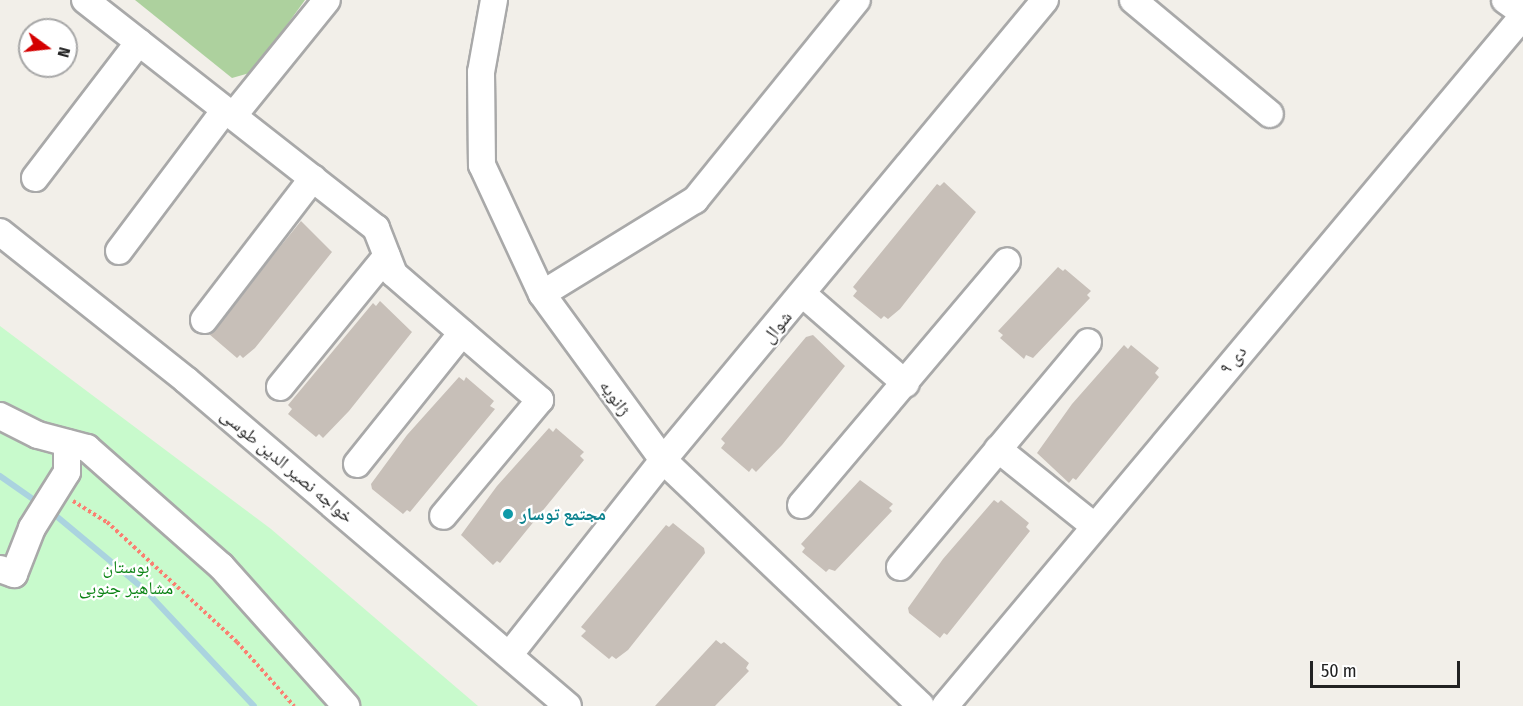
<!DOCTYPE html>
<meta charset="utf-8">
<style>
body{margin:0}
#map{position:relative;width:1523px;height:706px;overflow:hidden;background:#f2efe9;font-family:"Fira Sans Condensed","Noto Naskh Arabic",sans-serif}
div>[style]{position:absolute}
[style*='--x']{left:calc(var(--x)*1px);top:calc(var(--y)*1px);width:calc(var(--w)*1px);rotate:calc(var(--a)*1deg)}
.forest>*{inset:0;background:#add19e}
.park>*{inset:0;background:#c8facc}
.stream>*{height:6px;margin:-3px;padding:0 3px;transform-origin:3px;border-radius:3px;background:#aad3df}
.building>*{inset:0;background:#c7bfb8}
.path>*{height:4px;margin-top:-2px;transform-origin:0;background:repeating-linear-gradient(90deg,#fa8072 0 3px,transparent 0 6px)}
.roads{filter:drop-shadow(2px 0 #a9a9a9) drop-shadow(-2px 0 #a9a9a9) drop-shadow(0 2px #a9a9a9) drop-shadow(0 -2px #a9a9a9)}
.minor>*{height:26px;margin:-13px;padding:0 13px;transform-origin:13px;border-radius:13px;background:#fff}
.dots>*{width:16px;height:16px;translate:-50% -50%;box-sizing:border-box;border:3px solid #fff;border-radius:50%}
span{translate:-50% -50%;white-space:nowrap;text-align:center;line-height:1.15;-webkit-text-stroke:4.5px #fff;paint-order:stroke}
.street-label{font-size:18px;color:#222}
.culture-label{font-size:18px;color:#0d838f;font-weight:700}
.left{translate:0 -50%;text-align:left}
.park-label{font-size:18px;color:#0c8416}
.north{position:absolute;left:18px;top:18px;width:60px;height:60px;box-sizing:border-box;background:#fff;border:2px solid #a7a7a7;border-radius:50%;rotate:105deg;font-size:16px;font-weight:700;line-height:24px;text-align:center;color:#222}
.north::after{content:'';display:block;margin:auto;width:21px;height:27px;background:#d40000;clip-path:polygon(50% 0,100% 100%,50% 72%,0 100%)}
.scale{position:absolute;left:1310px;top:661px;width:150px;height:27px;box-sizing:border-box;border:3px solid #222;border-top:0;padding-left:8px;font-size:18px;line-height:21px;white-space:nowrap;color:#222;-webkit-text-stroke:4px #fff;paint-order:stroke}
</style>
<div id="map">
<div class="forest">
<div style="clip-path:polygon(135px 0,305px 0,253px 72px,232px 78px)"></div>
</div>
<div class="park">
<div style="clip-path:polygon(0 326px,271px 529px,478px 706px,0 706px)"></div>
</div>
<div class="stream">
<div style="--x:0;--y:476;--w:49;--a:35"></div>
<div style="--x:49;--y:510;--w:125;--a:39.8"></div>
<div style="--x:145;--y:590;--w:159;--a:46.8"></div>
</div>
<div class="building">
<div style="clip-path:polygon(944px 182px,976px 212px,900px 309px,888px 319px,884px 316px,881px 319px,853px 296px,857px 291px,853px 287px,937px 184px,940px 186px)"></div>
<div style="clip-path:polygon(301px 221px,332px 252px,255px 348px,243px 358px,240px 355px,237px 358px,209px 334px)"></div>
<div style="clip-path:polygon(1058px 267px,1063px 271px,1065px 269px,1091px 291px,1087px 295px,1090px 298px,1033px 358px,1026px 355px,1024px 359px,1000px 338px,1003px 335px,998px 331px)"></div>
<div style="clip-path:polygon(380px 301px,412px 332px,349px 411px,323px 438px,319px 434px,316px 437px,288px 414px,292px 409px,288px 405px,373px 303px,376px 306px)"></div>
<div style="clip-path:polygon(813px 335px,845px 366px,782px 445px,756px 472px,752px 468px,749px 472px,721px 448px,725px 443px,721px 439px,806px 337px)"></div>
<div style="clip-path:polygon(1124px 345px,1128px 349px,1131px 345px,1159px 368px,1155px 373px,1159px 377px,1076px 480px,1073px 478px,1069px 483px,1037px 453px,1072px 404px)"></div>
<div style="clip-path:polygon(459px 377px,464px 381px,466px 377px,494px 401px,490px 406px,495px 409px,410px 512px,407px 510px,403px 514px,372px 489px,371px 484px,407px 435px)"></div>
<div style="clip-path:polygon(549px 428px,553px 432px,556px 428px,584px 452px,580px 456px,584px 460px,500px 563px,497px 561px,493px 565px,461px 535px,497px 486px)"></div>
<div style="clip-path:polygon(860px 480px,893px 504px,889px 508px,892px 511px,835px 571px,829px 569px,826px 572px,802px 552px,805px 548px,801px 544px)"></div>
<div style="clip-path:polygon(994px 500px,998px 503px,1001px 500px,1029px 523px,1026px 527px,1030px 531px,947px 635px,944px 633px,940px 638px,909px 613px,908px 608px,943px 559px)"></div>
<div style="clip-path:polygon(673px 523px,704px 548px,705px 553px,628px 650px,616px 659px,612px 656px,609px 659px,581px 636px,586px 631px,581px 627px,666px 525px,669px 527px)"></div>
<div style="clip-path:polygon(716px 640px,721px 644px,724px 642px,749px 663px,746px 668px,749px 671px,715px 706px,655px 706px)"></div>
</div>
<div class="path">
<div style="--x:73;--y:501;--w:40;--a:32"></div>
<div style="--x:107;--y:522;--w:177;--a:42.7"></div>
<div style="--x:237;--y:642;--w:86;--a:48.3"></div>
</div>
<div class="roads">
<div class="minor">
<div style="--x:85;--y:0;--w:370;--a:38.1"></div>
<div style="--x:376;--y:228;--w:49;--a:68.6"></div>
<div style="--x:394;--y:274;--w:193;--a:40.8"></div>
<div style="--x:540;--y:400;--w:151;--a:129.9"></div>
<div style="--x:494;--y:0;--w:73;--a:100.2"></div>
<div style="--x:481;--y:72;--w:93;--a:89.4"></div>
<div style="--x:482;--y:165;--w:142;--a:65.1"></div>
<div style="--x:542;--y:294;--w:205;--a:53.9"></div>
<div style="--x:663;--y:460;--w:356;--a:43.6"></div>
<div style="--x:1133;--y:0;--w:178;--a:39.8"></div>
<div style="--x:1505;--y:0;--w:22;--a:36"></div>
<div style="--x:233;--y:116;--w:149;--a:-51"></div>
<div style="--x:35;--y:178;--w:171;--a:-52.6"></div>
<div style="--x:0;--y:232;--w:238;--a:38.5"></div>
<div style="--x:186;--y:380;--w:502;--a:40.48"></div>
<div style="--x:119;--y:251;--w:176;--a:-53.1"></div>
<div style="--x:542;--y:294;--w:180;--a:-31.6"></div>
<div style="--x:695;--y:200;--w:257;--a:-51"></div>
<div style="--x:804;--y:295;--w:135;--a:41.1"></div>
<div style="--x:204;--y:320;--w:179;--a:-52.5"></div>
<div style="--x:280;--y:387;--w:169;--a:-50.8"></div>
<div style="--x:0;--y:416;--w:42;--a:26.6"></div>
<div style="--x:38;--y:435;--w:51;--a:14.9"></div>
<div style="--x:87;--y:448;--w:179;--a:41.4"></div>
<div style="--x:221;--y:566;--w:188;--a:48.2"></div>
<div style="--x:998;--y:449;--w:123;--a:38.7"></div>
<div style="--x:357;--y:464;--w:168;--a:-51.3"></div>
<div style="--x:801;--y:505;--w:319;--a:-49.8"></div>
<div style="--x:900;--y:567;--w:293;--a:-50.1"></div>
<div style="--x:0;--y:569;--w:15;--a:20"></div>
<div style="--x:14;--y:574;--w:49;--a:-68.6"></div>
<div style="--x:32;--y:528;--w:66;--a:-58"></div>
<div style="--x:67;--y:472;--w:29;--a:-90"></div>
<div style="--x:510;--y:654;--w:247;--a:-51.7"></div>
<div style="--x:663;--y:460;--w:598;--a:-50.29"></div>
<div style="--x:945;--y:706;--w:900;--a:-50.05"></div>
</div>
</div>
<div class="dots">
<div style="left:508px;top:514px;background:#0f9aa8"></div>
</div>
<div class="street-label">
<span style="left:777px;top:327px;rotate:-50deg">شوال</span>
<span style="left:1233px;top:360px;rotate:-50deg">۹ دی</span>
<span style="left:615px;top:398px;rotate:54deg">ژانویه</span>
<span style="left:287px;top:466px;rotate:40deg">خواجه نصیر الدین طوسی</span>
</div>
<div class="culture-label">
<span class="left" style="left:520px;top:514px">مجتمع توسار</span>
</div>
<div class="park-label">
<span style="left:126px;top:578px">بوستان<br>مشاهیر جنوبی</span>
</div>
<div class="north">N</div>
<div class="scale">50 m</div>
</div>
